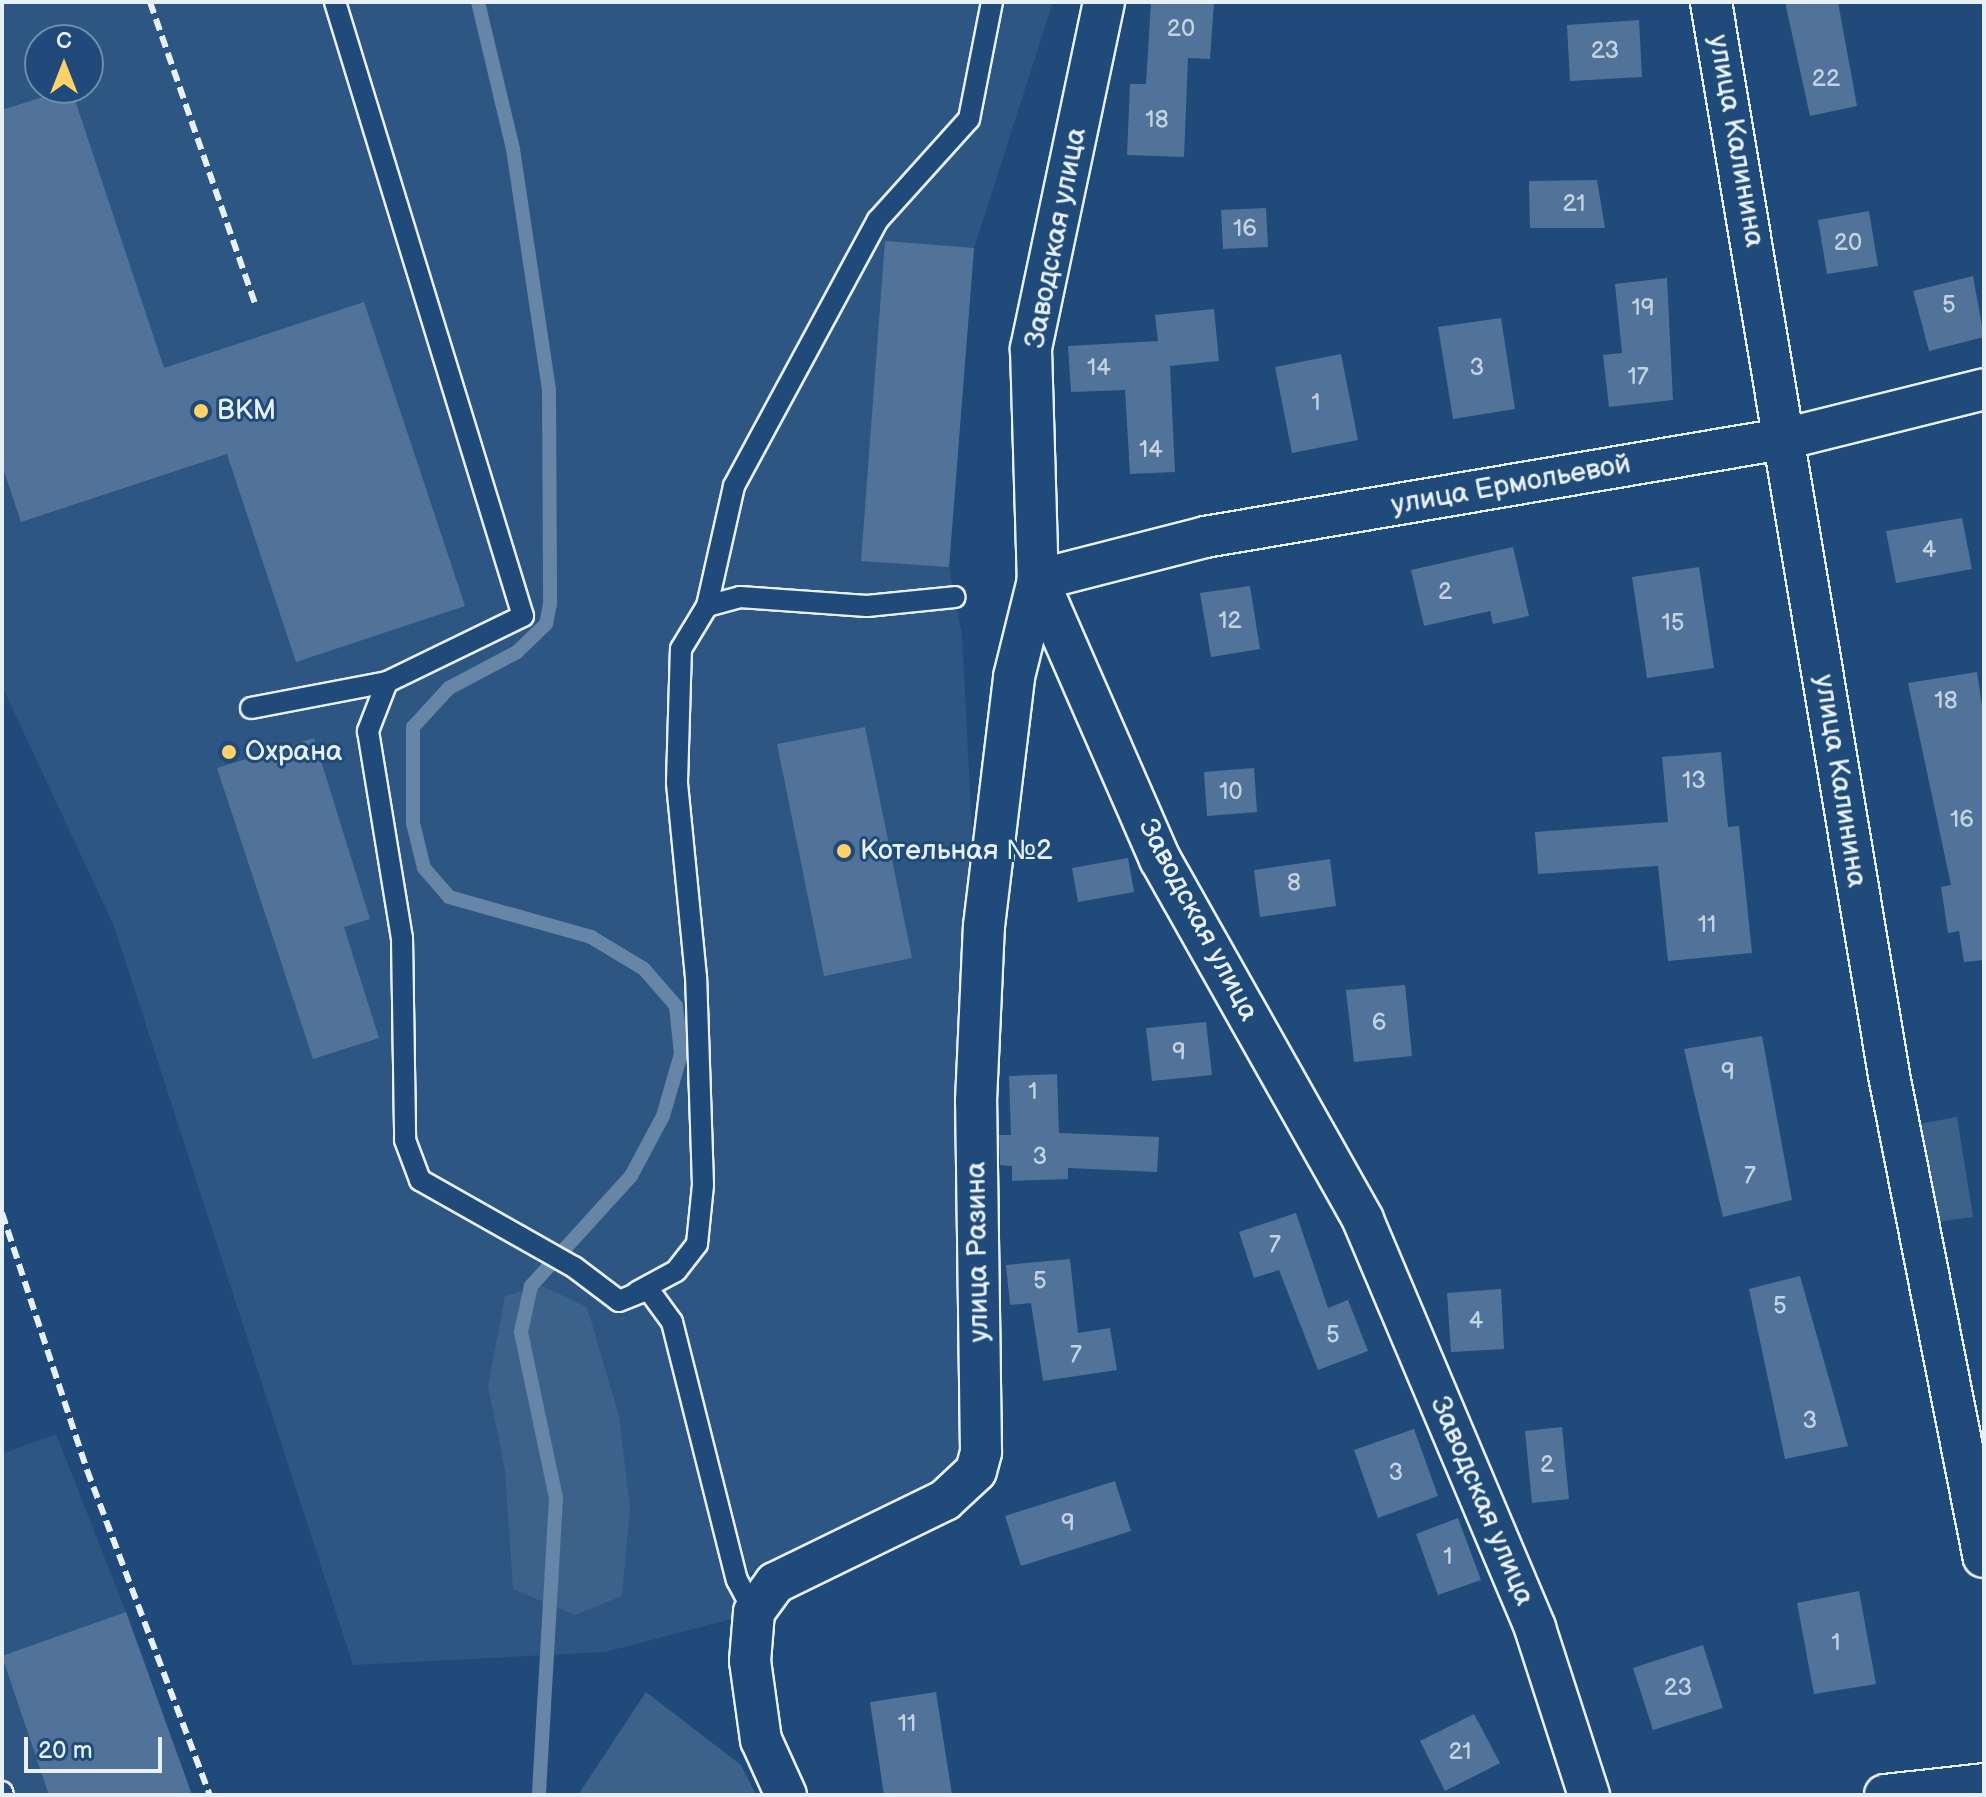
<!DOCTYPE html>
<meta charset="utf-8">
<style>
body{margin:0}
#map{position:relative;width:1986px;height:1797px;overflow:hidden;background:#1f4a7a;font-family:"Balsamiq Sans",sans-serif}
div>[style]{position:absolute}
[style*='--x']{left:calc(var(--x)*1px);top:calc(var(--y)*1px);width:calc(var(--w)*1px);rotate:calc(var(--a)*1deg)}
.built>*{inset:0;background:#2e5683}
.green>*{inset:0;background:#3c628c}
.stream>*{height:14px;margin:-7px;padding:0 7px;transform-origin:7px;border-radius:7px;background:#6685a7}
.building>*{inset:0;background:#517399}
.roads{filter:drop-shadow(2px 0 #e8f1f8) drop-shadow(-2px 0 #e8f1f8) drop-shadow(0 2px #e8f1f8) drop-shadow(0 -2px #e8f1f8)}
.service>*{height:20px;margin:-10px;padding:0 10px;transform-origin:10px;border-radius:10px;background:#1f4a7a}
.minor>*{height:40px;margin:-20px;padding:0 20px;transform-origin:20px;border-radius:20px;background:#1f4a7a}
.rail>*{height:6px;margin-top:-3px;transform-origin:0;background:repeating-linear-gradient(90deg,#e8f1f8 0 12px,transparent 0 18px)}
.dots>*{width:22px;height:22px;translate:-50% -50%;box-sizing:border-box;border:4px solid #1f4a7a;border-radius:50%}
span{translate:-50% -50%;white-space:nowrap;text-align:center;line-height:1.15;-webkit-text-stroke:6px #1f4a7a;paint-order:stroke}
.number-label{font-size:24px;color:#c2d2e0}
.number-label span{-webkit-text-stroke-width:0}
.street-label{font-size:28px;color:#e8f1f8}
.poi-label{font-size:28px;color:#e8f1f8}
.left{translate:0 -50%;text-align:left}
.frame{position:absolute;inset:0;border:4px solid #e8f1f8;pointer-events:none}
.north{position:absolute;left:24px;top:24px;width:80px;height:80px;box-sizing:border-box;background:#1f4a7a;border:2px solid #6f8dac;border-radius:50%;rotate:0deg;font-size:22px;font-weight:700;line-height:32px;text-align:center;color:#e8f1f8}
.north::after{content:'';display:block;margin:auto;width:28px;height:36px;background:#ffd166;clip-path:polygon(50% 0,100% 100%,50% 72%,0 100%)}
.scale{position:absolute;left:24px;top:1737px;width:138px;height:36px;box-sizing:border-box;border:4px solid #e8f1f8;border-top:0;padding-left:10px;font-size:24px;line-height:28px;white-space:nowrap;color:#e8f1f8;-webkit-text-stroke:6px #1f4a7a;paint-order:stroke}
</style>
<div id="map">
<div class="built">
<div style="clip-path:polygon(evenodd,2px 2px,1053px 2px,974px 248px,949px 567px,962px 635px,973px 850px,962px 1089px,964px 1456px,951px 1482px,738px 1579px,747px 1615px,605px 1652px,353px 1665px,114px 926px,2px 686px,2px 2px,40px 40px,88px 40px,88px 88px,40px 88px,40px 40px)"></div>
<div style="clip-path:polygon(56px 1434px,126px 1612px,192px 1795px,2px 1795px,2px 1454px)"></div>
</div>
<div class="green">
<div style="clip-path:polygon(1957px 1117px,1973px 1217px,1936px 1222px,1918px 1124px)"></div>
<div style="clip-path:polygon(542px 1286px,587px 1307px,619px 1416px,630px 1508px,622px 1596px,575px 1615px,513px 1589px,505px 1470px,488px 1386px,505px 1296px)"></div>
<div style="clip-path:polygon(646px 1692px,741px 1765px,756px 1795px,578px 1795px)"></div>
</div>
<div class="stream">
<div style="--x:478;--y:2;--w:151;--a:76.6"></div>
<div style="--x:513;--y:149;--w:243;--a:81.5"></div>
<div style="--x:549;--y:389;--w:215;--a:89.7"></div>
<div style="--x:550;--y:604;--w:20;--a:101"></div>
<div style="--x:546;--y:624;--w:40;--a:136"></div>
<div style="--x:517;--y:652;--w:77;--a:152.1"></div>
<div style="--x:449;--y:688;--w:53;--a:132.7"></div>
<div style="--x:413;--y:727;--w:96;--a:90"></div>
<div style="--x:413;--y:823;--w:46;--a:76.3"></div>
<div style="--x:424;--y:868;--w:38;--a:49"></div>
<div style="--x:449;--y:897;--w:148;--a:15.7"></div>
<div style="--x:591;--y:937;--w:62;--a:31.1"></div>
<div style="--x:644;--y:969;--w:49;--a:49.1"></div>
<div style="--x:676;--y:1006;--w:48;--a:84.1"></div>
<div style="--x:681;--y:1054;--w:65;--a:106.2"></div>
<div style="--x:663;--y:1116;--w:68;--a:118.1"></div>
<div style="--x:631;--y:1176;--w:149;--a:132.3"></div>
<div style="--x:531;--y:1286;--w:47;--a:102.3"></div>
<div style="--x:521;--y:1332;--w:170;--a:78.1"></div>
<div style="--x:556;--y:1498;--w:297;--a:93.3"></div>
</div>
<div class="building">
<div style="clip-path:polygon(1151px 2px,1214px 2px,1210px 59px,1188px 58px,1184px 157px,1127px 155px,1130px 84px,1146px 84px)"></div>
<div style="clip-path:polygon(1785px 2px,1838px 2px,1857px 106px,1810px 116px)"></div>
<div style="clip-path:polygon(1639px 20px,1642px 77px,1570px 81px,1567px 25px)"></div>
<div style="clip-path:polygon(71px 88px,164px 368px,364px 302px,465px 606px,296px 662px,227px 454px,21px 522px,2px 465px,2px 110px)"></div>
<div style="clip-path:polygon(1597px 180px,1605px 228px,1530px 228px,1529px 181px)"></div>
<div style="clip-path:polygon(1266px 208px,1268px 247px,1223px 249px,1221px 210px)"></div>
<div style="clip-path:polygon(1869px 211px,1878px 266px,1827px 274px,1818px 220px)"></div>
<div style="clip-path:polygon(885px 241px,974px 248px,949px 567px,861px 561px)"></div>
<div style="clip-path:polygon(1973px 276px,1984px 337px,1929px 351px,1913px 291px)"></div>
<div style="clip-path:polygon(1667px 278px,1673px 400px,1609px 407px,1603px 355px,1622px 353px,1615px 284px)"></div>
<div style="clip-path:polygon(1214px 309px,1219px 361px,1170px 366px,1175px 472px,1130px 474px,1125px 390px,1071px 392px,1068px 346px,1158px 341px,1155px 315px)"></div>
<div style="clip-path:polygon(1501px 318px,1515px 409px,1453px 419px,1438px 327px)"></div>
<div style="clip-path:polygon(1341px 354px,1358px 440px,1292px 453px,1275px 367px)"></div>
<div style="clip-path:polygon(1962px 518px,1972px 569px,1896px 583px,1886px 531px)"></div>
<div style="clip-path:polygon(1513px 547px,1529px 616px,1493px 624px,1490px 611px,1424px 626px,1411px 570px)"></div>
<div style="clip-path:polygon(1699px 567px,1714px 668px,1647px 678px,1632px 577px)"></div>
<div style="clip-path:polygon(1250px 586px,1260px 649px,1211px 657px,1200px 593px)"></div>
<div style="clip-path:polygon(1977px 672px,1984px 720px,1984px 960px,1964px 962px,1959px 931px,1948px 933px,1941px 887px,1951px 885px,1908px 683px)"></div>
<div style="clip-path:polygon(865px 727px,912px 958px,824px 976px,777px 744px)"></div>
<div style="clip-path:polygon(314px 738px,370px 919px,344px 927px,379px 1038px,313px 1059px,217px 768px)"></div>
<div style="clip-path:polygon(1721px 752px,1728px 827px,1739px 826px,1752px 953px,1668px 961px,1658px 866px,1538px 874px,1535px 832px,1668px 822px,1662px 757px)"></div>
<div style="clip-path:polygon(1254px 768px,1257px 812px,1207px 816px,1204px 772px)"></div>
<div style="clip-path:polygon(1128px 858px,1134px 892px,1078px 902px,1072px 868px)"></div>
<div style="clip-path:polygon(1330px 859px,1336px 906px,1260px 917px,1254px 870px)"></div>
<div style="clip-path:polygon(1405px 985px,1412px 1056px,1354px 1062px,1346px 990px)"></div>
<div style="clip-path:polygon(1206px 1022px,1212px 1075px,1152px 1081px,1146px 1028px)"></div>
<div style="clip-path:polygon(1762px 1036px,1792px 1200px,1723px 1217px,1684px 1049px)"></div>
<div style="clip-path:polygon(1057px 1074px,1059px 1133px,1159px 1137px,1157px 1172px,1068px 1168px,1068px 1179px,1012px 1181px,1012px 1166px,1000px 1165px,999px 1135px,1011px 1135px,1009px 1076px)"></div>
<div style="clip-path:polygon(1296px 1213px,1328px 1308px,1348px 1300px,1368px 1351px,1318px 1370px,1279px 1270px,1254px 1278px,1239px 1232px)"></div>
<div style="clip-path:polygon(1070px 1259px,1078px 1333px,1110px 1328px,1117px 1370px,1043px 1381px,1031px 1303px,1010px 1305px,1006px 1265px)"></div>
<div style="clip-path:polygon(1800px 1276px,1848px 1446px,1785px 1459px,1749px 1289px)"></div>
<div style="clip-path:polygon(1501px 1289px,1504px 1349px,1451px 1352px,1447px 1293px)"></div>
<div style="clip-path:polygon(1562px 1427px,1569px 1499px,1532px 1503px,1525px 1431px)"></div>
<div style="clip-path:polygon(1414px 1429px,1438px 1496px,1378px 1518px,1354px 1450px)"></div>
<div style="clip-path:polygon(1115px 1481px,1131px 1531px,1021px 1566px,1005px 1516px)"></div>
<div style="clip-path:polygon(1458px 1518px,1481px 1580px,1438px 1595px,1416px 1534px)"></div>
<div style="clip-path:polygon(1859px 1591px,1876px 1684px,1814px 1694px,1797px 1603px)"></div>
<div style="clip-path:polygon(126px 1612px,192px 1795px,49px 1795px,2px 1656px)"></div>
<div style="clip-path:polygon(1703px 1645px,1723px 1708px,1653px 1730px,1633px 1668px)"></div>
<div style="clip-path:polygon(936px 1692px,952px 1795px,884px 1795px,870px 1702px)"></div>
<div style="clip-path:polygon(1474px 1714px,1500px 1763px,1445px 1791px,1420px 1741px)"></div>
</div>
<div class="roads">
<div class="service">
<div style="--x:335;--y:2;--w:642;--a:72.98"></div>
<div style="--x:523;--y:616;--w:151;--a:154.1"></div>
<div style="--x:387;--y:682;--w:53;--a:111.2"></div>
<div style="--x:368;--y:731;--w:210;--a:80.7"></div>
<div style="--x:402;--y:938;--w:202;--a:89.1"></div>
<div style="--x:405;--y:1140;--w:43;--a:69.4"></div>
<div style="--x:420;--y:1180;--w:177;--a:29.5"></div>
<div style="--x:574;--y:1267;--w:56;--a:37.1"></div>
<div style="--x:619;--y:1301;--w:31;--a:-22"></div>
<div style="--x:648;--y:1289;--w:41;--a:54"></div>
<div style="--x:672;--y:1322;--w:266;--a:75.9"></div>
<div style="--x:737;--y:1580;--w:36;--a:62"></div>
<div style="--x:707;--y:606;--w:123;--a:-77.3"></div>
<div style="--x:734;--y:486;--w:302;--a:-61.6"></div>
<div style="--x:878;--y:220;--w:136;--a:-48"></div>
<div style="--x:969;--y:119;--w:119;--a:-78.9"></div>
<div style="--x:251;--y:708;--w:138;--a:-10.8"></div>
<div style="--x:637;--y:1292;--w:44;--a:-28.3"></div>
<div style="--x:676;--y:1271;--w:34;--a:-52"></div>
<div style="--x:697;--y:1244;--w:59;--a:-84.2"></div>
<div style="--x:703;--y:1185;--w:208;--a:-91.9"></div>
<div style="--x:696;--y:977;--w:196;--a:-95.6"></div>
<div style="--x:677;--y:782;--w:133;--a:-88.3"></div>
<div style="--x:681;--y:649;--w:50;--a:-58.8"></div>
<div style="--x:707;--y:606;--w:34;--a:-15"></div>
<div style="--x:740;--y:597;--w:127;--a:4.1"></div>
<div style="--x:867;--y:606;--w:88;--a:-5.8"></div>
<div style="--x:2;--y:1792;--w:3;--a:72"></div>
</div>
<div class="minor">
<div style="--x:1104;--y:2;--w:355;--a:101.9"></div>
<div style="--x:1031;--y:349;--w:231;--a:88.3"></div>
<div style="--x:1038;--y:580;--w:305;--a:66.4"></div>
<div style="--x:1160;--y:859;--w:414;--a:60.6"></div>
<div style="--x:1363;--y:1220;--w:443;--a:67.1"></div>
<div style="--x:1535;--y:1628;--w:176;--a:72.1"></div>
<div style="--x:1711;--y:2;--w:1088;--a:80.58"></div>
<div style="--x:1889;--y:1075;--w:491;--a:78.9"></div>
<div style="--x:786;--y:1795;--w:60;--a:-114.4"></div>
<div style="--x:761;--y:1740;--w:80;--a:-97.9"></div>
<div style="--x:750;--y:1661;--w:49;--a:-85.3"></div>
<div style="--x:754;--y:1612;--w:36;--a:-54"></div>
<div style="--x:775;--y:1583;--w:189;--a:-26"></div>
<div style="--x:945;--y:1500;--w:42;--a:-43.1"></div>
<div style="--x:976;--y:1471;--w:20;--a:-75"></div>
<div style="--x:981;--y:1452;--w:351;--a:-90.8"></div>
<div style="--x:976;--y:1101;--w:175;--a:-87.4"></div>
<div style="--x:984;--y:926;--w:251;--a:-83.1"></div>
<div style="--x:1014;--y:677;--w:100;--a:-76.1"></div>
<div style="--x:1038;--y:580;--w:172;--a:-14.4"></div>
<div style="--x:1205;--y:537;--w:591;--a:-9.64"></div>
<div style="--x:1788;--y:438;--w:202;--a:-14"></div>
<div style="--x:1885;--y:1795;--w:100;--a:-6.3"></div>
</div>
</div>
<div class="rail">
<div style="--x:150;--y:2;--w:322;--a:70.8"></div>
<div style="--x:2;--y:1213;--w:271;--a:71.7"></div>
<div style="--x:87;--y:1470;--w:347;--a:69.3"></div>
</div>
<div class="dots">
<div style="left:201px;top:411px;background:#ffd166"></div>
<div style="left:229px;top:752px;background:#ffd166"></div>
<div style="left:844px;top:851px;background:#ffd166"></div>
</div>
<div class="number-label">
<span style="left:1181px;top:29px">20</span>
<span style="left:1605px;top:51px">23</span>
<span style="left:1826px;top:79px">22</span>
<span style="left:1157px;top:120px">18</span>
<span style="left:1574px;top:204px">21</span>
<span style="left:1245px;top:229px">16</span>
<span style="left:1848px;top:243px">20</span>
<span style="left:1949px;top:305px">5</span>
<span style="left:1643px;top:308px">19</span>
<span style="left:1099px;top:368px">14</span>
<span style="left:1477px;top:368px">3</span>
<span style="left:1638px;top:377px">17</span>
<span style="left:1316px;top:403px">1</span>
<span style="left:1151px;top:450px">14</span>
<span style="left:1929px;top:550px">4</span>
<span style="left:1445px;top:592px">2</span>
<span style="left:1230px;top:621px">12</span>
<span style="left:1673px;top:623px">15</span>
<span style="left:1946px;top:701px">18</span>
<span style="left:1694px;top:781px">13</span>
<span style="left:1231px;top:792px">10</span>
<span style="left:1962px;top:820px">16</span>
<span style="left:1294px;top:883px">8</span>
<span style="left:1707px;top:925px">11</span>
<span style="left:1379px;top:1023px">6</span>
<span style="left:1179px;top:1052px">9</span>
<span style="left:1728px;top:1072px">9</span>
<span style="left:1033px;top:1092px">1</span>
<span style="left:1040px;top:1157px">3</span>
<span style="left:1750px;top:1176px">7</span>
<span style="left:1275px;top:1245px">7</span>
<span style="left:1040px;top:1281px">5</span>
<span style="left:1780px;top:1306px">5</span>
<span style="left:1476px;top:1321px">4</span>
<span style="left:1333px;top:1335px">5</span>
<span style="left:1076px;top:1355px">7</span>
<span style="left:1810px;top:1421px">3</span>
<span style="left:1547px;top:1465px">2</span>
<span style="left:1396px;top:1473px">3</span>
<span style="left:1068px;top:1523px">9</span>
<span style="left:1448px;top:1557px">1</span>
<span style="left:1836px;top:1643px">1</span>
<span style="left:1678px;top:1688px">23</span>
<span style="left:907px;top:1724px">11</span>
<span style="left:1460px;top:1752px">21</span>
</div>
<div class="street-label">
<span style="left:1736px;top:141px;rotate:80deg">улица Калинина</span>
<span style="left:1056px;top:238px;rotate:-79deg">Заводская улица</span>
<span style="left:1511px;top:485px;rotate:-10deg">улица Ермольевой</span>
<span style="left:1840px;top:781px;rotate:81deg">улица Калинина</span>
<span style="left:1198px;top:920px;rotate:62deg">Заводская улица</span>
<span style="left:978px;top:1252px;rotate:-91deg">улица Разина</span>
<span style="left:1482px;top:1501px;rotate:67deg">Заводская улица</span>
</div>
<div class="poi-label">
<span class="left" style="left:217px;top:411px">ВКМ</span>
<span class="left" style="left:245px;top:752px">Охрана</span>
<span class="left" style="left:860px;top:851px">Котельная №2</span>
</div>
<div class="frame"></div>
<div class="north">С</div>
<div class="scale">20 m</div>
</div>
